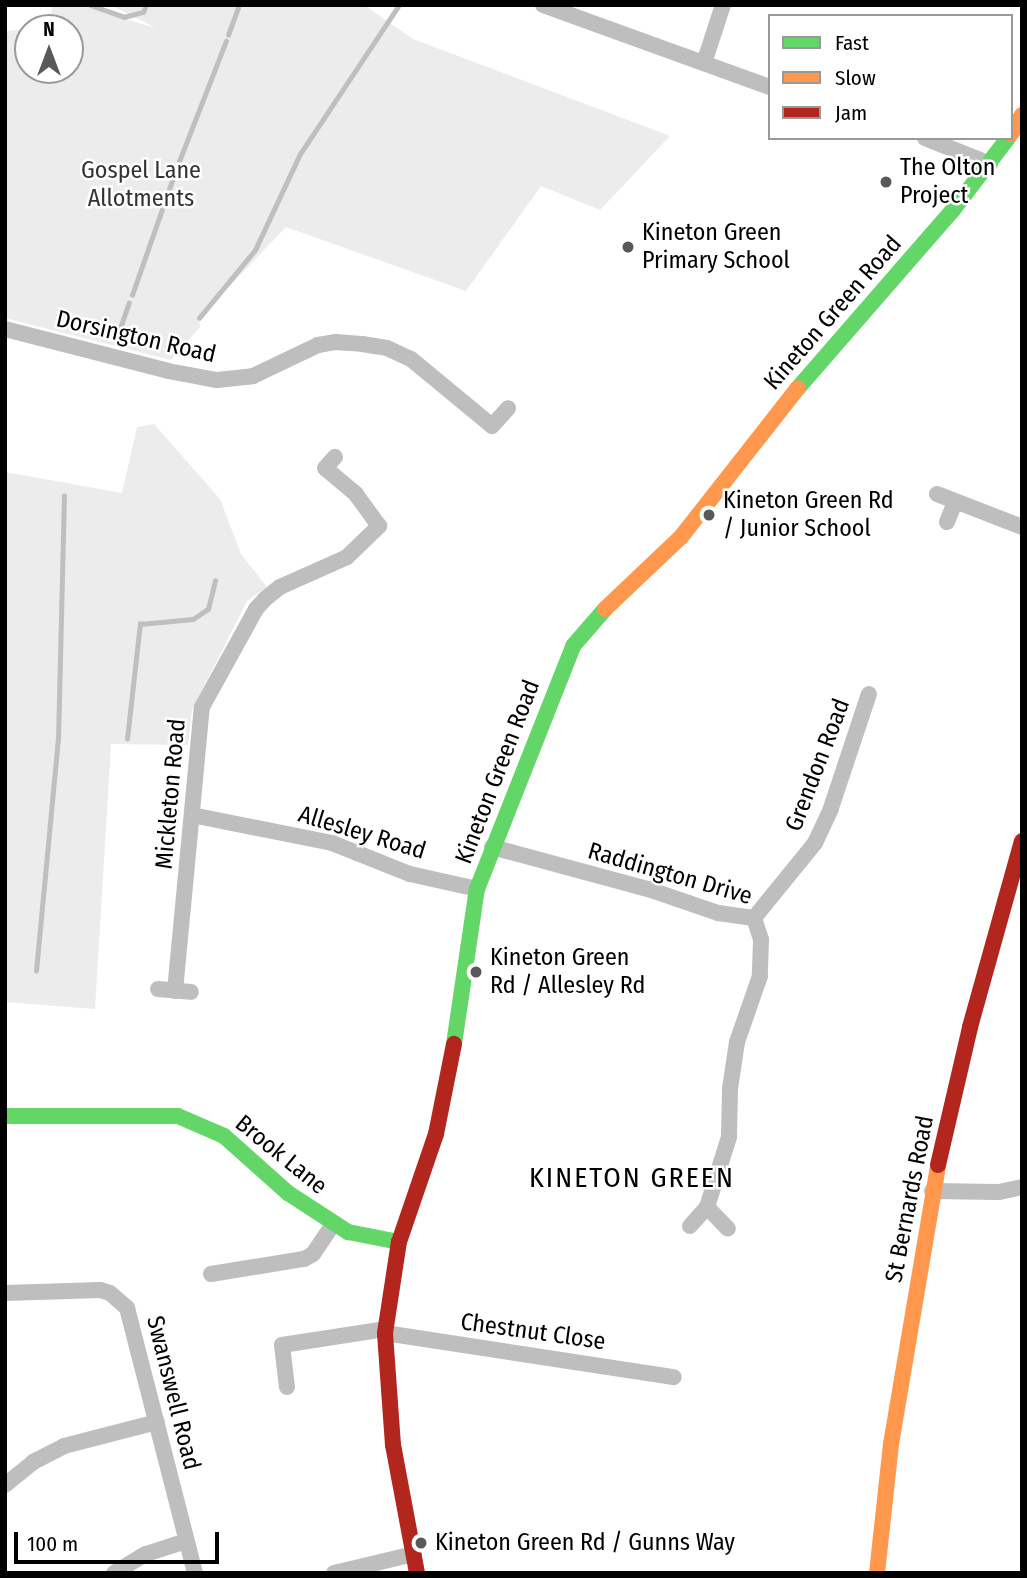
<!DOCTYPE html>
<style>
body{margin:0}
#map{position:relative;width:1027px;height:1578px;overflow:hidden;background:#fff;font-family:"Fira Sans Condensed",sans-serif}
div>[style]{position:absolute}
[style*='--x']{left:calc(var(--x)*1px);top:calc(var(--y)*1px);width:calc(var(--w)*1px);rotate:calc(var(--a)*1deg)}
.green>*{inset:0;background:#ececec}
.stream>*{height:4.5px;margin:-2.25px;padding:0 2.25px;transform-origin:2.25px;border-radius:2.25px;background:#bfbfbf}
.street>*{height:16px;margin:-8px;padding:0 8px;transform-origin:8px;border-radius:8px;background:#bebebe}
.fast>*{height:16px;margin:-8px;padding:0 8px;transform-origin:8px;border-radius:8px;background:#63d668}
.slow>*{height:16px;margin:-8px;padding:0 8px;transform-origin:8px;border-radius:8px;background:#ff974d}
.jam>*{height:16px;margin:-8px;padding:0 8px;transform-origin:8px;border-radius:8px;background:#b3261e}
.dots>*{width:19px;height:19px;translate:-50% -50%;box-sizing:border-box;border:4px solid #fff;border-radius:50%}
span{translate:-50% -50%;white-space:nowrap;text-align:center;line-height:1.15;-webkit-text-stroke:5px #fff;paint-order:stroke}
.poi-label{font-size:24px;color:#000}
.left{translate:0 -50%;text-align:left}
.park-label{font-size:24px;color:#333}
.street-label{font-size:24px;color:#000}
.quarter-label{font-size:28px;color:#000;letter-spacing:2px}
.frame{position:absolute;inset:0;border:7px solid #000;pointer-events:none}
.legend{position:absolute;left:768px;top:14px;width:245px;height:126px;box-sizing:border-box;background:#fff;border:2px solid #999;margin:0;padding:9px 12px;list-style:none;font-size:21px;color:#000}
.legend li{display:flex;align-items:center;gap:14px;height:35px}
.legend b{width:35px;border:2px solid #999}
.north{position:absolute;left:14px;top:14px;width:70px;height:70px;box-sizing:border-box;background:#fff;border:2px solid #999;border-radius:50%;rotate:0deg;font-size:19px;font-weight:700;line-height:28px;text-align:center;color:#000}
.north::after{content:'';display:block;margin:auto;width:24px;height:32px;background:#595959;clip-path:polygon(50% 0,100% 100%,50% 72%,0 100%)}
.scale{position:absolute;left:14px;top:1532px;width:205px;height:32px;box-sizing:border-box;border:4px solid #000;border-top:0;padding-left:9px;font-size:21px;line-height:24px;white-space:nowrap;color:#000;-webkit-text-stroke:5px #fff;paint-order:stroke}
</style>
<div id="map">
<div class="green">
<div style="clip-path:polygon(52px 5px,79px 5px,156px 28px,111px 5px,364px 5px,413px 39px,670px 136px,600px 210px,541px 186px,466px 291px,286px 227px,199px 318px,200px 327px,171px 360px,5px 318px,5px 31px,28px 29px,28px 70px,70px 70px,70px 28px,50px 28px)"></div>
<div style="clip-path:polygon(154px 424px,220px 499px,241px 554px,267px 587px,247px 601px,192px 710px,188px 745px,111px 744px,95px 1009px,5px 1002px,5px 472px,122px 493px,137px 427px)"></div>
</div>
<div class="stream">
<div style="--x:90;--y:5;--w:36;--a:19"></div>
<div style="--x:124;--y:17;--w:20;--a:-15"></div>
<div style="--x:143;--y:12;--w:8;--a:-67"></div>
<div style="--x:228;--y:35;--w:32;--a:-70"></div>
<div style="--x:132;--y:295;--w:139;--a:-70.7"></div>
<div style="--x:178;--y:164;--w:132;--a:-68.7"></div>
<div style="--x:199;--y:318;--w:88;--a:-50.5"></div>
<div style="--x:255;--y:250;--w:106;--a:-64.9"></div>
<div style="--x:300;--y:154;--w:179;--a:-56.4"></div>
<div style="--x:117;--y:337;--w:36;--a:-71"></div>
<div style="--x:127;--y:739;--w:116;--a:-83.6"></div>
<div style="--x:140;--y:624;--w:53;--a:-5.4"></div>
<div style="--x:193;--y:619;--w:18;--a:-34"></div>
<div style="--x:208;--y:609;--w:29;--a:-76"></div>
<div style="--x:36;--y:971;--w:232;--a:-84.6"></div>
<div style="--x:58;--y:740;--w:244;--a:-88.6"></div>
</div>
<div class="street">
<div style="--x:543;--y:5;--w:241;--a:19.9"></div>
<div style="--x:704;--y:63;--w:61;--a:-71.9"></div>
<div style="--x:925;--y:138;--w:70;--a:21.8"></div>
<div style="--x:5;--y:329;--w:168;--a:14.4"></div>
<div style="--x:168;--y:371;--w:50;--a:10.4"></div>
<div style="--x:217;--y:380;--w:36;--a:-6"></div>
<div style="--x:253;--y:376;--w:72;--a:-25.5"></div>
<div style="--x:318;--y:345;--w:17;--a:-10"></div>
<div style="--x:335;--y:342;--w:27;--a:4"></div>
<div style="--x:362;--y:344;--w:25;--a:9"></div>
<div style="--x:387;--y:348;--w:26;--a:25"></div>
<div style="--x:411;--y:359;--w:105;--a:39.6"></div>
<div style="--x:492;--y:426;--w:24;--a:-48"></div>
<div style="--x:937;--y:494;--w:91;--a:21.2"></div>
<div style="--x:947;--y:522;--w:22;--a:-68"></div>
<div style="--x:192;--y:815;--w:143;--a:11.3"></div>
<div style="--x:332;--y:843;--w:84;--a:21.7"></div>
<div style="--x:410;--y:874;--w:69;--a:12.6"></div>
<div style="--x:492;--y:847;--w:162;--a:15.1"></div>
<div style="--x:648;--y:889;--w:74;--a:18.9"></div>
<div style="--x:718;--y:913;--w:36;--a:8"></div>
<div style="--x:754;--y:918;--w:23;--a:72"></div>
<div style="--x:761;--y:940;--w:36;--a:92"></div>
<div style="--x:760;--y:976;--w:70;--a:109.2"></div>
<div style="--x:737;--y:1042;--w:48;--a:98.5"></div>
<div style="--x:730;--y:1089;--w:48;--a:91.2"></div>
<div style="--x:729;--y:1137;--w:73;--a:107.4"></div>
<div style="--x:754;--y:918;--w:97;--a:-50.9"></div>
<div style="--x:815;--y:843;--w:38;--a:-65"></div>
<div style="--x:831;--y:808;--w:120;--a:-71.6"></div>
<div style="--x:158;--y:989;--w:33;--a:5"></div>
<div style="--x:175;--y:991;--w:285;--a:-84.6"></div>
<div style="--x:202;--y:707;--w:112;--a:-61.1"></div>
<div style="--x:256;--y:609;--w:13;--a:-48"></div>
<div style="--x:265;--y:599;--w:19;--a:-39"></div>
<div style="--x:280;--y:587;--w:73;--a:-24.1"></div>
<div style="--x:347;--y:557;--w:45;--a:-44.1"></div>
<div style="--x:379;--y:526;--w:39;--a:-126"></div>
<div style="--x:356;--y:494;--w:40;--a:-140"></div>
<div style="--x:325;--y:468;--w:15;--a:-48"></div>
<div style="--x:932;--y:1191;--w:67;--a:0.9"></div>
<div style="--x:999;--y:1192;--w:24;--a:-12"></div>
<div style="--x:690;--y:1226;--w:25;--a:-48"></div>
<div style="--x:707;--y:1207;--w:30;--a:46"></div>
<div style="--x:211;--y:1274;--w:94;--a:-9.2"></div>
<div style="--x:304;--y:1259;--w:10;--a:-29"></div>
<div style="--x:313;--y:1254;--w:36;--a:-56"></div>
<div style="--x:5;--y:1293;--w:95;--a:-1.8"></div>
<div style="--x:100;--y:1290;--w:10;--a:17"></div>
<div style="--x:110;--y:1293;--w:23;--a:41"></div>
<div style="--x:127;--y:1308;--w:274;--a:75.6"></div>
<div style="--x:385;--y:1333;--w:292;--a:8.7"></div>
<div style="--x:287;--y:1387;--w:42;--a:-96.8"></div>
<div style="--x:282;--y:1345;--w:104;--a:-8.8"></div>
<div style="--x:5;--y:1485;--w:36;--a:-39"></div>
<div style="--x:33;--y:1462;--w:35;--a:-27"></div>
<div style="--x:64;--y:1446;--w:96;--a:-14.5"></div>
<div style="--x:114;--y:1573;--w:37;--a:-31"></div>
<div style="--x:146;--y:1554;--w:42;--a:-18"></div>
<div style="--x:334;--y:1573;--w:82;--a:-13.4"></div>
</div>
<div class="fast">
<div style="--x:798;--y:388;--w:236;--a:-49"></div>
<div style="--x:953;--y:210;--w:91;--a:-52.6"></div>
<div style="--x:454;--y:1044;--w:157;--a:-81.6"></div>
<div style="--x:477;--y:889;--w:261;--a:-68.4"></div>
<div style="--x:573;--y:646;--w:49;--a:-49.1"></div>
<div style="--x:5;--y:1116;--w:173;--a:0"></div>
<div style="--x:178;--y:1116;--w:50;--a:23.5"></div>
<div style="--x:224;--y:1136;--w:86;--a:41.7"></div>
<div style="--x:288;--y:1193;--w:72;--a:33"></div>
<div style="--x:348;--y:1232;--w:52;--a:11.1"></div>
</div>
<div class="slow">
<div style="--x:1011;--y:134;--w:22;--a:-60"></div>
<div style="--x:605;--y:609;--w:105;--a:-43.5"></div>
<div style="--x:681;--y:537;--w:189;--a:-51.9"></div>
<div style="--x:877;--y:1573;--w:130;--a:-83.8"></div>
<div style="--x:891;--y:1444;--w:283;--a:-80.4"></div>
</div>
<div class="jam">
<div style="--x:938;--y:1165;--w:142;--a:-76.9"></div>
<div style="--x:970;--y:1027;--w:193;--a:-74.4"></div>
<div style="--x:417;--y:1573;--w:130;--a:-100.6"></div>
<div style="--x:393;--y:1445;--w:112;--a:-94.1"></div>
<div style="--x:385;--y:1333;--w:92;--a:-81.3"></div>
<div style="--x:399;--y:1242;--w:114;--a:-71.1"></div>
<div style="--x:436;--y:1134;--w:92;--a:-78.7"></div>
</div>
<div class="dots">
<div style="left:886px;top:182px;background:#595959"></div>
<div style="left:628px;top:247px;background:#595959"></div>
<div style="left:709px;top:515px;background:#595959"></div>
<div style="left:476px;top:972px;background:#595959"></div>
<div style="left:421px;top:1543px;background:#595959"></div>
</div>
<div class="poi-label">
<span class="left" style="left:900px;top:182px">The Olton<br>Project</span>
<span class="left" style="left:642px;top:247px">Kineton Green<br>Primary School</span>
<span class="left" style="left:723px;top:515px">Kineton Green Rd<br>/ Junior School</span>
<span class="left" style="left:490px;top:972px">Kineton Green<br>Rd / Allesley Rd</span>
<span class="left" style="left:435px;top:1543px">Kineton Green Rd / Gunns Way</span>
</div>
<div class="park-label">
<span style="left:141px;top:185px">Gospel Lane<br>Allotments</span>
</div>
<div class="street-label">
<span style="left:833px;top:313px;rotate:-49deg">Kineton Green Road</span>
<span style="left:136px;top:337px;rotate:13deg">Dorsington Road</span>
<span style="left:818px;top:765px;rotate:-69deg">Grendon Road</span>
<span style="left:498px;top:772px;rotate:-69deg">Kineton Green Road</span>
<span style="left:171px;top:794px;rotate:-85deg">Mickleton Road</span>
<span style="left:362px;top:833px;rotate:17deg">Allesley Road</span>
<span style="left:670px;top:874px;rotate:16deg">Raddington Drive</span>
<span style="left:281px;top:1155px;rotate:39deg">Brook Lane</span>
<span style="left:910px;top:1199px;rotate:-79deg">St Bernards Road</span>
<span style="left:533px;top:1332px;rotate:8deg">Chestnut Close</span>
<span style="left:173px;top:1393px;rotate:76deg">Swanswell Road</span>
</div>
<div class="quarter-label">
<span style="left:632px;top:1178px">KINETON GREEN</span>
</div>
<div class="frame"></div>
<ul class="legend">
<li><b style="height:9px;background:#63d668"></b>Fast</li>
<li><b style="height:9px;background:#ff974d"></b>Slow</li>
<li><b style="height:9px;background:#b3261e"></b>Jam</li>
</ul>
<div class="north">N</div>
<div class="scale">100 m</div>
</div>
